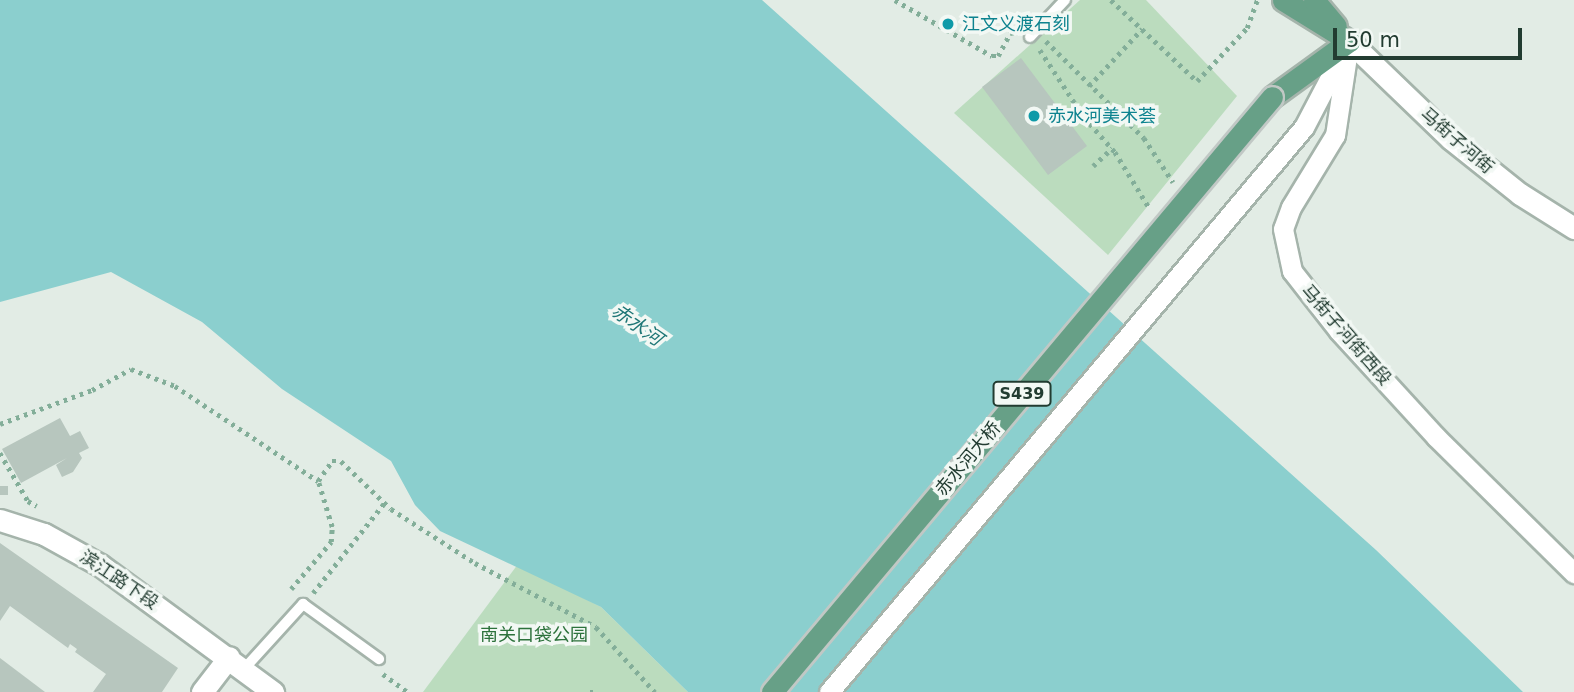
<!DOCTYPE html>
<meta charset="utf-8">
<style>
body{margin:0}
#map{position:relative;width:1574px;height:692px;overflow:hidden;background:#e2ece5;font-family:"DejaVu Sans","Noto Sans SC",sans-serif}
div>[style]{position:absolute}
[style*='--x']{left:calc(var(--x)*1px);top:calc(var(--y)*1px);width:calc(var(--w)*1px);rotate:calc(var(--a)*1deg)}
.green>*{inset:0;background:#bbdcbe}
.water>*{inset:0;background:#8bcfce}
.building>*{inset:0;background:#b7c6be}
.path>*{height:4.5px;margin-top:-2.25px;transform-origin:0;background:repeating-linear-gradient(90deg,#83ae99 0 3.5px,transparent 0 8.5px)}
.roads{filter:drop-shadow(2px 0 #a5b4ab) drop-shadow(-2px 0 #a5b4ab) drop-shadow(0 2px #a5b4ab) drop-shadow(0 -2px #a5b4ab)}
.lane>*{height:10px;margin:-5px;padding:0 5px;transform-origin:5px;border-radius:5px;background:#fff}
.street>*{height:19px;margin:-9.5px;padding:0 9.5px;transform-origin:9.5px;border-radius:9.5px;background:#fff}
.secondary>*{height:21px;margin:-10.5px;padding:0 10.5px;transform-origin:10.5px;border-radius:10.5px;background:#fff}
.primary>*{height:21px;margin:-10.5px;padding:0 10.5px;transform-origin:10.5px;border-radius:10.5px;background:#67a087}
.bridges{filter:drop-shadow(2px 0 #c1c8c5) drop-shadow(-2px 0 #c1c8c5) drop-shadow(0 2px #c1c8c5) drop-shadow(0 -2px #c1c8c5)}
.primary-bridge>*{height:21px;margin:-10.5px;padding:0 10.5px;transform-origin:10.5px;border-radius:10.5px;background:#67a087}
.dots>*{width:19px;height:19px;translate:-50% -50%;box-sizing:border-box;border:4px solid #f2f8f4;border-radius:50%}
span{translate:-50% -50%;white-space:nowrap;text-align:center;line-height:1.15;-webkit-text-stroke:7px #f2f8f4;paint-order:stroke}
.shield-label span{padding:2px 5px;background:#f2f8f4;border:2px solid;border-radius:5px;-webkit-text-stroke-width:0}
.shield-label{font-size:16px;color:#223c31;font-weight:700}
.culture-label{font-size:18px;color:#0d838f}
.left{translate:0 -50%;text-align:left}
.street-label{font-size:18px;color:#223c31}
.park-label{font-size:18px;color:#2d723c}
.water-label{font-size:19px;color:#1e7676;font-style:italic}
.scale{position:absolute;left:1333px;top:28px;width:189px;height:32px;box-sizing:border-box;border:4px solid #223c31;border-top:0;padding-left:9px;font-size:21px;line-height:24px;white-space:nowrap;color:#223c31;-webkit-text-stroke:5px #f2f8f4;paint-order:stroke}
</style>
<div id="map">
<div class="green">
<div style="clip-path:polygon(1080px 0,1146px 0,1237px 96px,1108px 255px,954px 113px)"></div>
<div style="clip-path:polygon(518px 564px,601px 607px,688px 692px,423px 692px)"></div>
</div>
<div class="water">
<div style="clip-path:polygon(0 0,762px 0,1376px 550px,1523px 692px,688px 692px,601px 607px,440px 531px,415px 505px,391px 461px,282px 389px,202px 322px,111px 272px,0 302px)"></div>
</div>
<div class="building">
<div style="clip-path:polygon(1021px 58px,1087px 146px,1048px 175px,982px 87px)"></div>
<div style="clip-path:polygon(60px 418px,70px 436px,80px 431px,89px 448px,79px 453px,82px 458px,73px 472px,62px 477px,56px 465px,67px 458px,21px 483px,2px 449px)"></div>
<div style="clip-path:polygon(0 486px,8px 486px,8px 495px,0 495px)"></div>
<div style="clip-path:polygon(0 543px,178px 668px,162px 692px,93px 692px,106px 674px,75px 652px,77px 649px,70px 644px,68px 648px,10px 606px,0 621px)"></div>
<div style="clip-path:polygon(0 658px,45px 692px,0 692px)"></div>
</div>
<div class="path">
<div style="--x:895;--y:0;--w:112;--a:30"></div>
<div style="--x:992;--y:56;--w:6;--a:0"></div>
<div style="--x:998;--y:56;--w:26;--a:-62"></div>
<div style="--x:1010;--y:33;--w:5;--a:-11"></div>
<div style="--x:1111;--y:0;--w:118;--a:43.3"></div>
<div style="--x:1197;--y:81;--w:73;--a:-46.7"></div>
<div style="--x:1247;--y:28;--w:30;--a:-70"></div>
<div style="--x:1046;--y:41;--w:138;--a:44.7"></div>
<div style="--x:1144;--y:138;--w:53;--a:56.6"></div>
<div style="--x:1040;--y:50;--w:80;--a:56.7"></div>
<div style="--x:1084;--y:117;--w:47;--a:48.5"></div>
<div style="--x:1115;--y:152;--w:67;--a:58.4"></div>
<div style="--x:1089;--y:86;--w:78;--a:-47.1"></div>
<div style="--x:1093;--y:166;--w:26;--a:-43"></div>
<div style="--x:0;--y:424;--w:98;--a:-20.3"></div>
<div style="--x:92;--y:390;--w:44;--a:-28.3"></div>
<div style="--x:131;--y:369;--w:47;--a:21.1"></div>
<div style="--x:175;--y:386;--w:172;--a:33.6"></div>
<div style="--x:0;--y:453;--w:56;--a:59.7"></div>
<div style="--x:28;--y:501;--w:10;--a:29"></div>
<div style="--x:291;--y:589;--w:62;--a:-49.6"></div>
<div style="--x:331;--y:542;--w:15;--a:-86"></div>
<div style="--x:332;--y:527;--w:48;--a:-106.9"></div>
<div style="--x:318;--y:481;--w:24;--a:-55"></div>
<div style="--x:332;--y:461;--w:9;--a:0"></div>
<div style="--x:341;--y:461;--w:69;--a:43.8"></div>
<div style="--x:391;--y:509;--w:100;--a:32.7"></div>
<div style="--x:475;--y:563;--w:137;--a:27.9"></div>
<div style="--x:596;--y:627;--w:88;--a:47.8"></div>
<div style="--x:313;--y:593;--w:116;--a:-51.6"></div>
<div style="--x:383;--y:674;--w:31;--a:36"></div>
<div style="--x:590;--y:692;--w:7;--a:0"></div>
</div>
<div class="roads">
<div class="lane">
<div style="--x:1030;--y:37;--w:51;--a:-46.6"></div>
<div style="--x:244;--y:669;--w:88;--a:-47.8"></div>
<div style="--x:303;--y:604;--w:94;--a:35.9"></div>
</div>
<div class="street">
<div style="--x:1347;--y:56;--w:80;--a:98.6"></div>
<div style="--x:1335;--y:135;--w:84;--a:121.4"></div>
<div style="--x:1291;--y:207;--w:23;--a:110"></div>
<div style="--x:1283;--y:229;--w:43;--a:77.9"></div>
<div style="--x:1292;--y:271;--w:76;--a:51.9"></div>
<div style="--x:1339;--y:331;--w:144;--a:47.5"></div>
<div style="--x:1436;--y:437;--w:194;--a:44.6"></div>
<div style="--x:829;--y:692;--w:738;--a:-49.95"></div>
<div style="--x:1304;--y:127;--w:97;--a:-62.4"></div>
</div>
<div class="secondary">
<div style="--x:1349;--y:41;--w:141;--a:43.9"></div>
<div style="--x:1451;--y:139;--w:88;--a:38.6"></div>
<div style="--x:1520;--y:194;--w:64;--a:32.2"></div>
<div style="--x:0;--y:520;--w:46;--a:17.7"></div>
<div style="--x:44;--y:534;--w:64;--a:29"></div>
<div style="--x:100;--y:565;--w:215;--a:36.3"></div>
<div style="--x:202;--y:692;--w:44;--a:-52.4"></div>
</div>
<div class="primary">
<div style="--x:1283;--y:0;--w:78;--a:31.8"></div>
<div style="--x:1314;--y:0;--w:34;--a:50"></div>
<div style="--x:1272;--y:97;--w:95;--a:-36"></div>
</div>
</div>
<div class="bridges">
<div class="primary-bridge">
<div style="--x:772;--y:692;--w:777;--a:-49.96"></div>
</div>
</div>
<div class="dots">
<div style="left:948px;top:24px;background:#0f9aa8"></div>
<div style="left:1034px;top:116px;background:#0f9aa8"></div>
</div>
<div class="shield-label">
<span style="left:1022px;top:394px">S439</span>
</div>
<div class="culture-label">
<span class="left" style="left:962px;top:24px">江文义渡石刻</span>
<span class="left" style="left:1048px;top:116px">赤水河美术荟</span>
</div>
<div class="street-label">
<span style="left:1457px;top:141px;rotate:41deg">马街子河街</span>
<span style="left:1346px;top:335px;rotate:49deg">马街子河街西段</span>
<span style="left:968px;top:459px;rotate:-50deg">赤水河大桥</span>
<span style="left:119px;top:580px;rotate:34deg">滨江路下段</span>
</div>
<div class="park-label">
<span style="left:534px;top:635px">南关口袋公园</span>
</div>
<div class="water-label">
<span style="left:637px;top:325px;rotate:35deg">赤水河</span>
</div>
<div class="scale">50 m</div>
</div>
